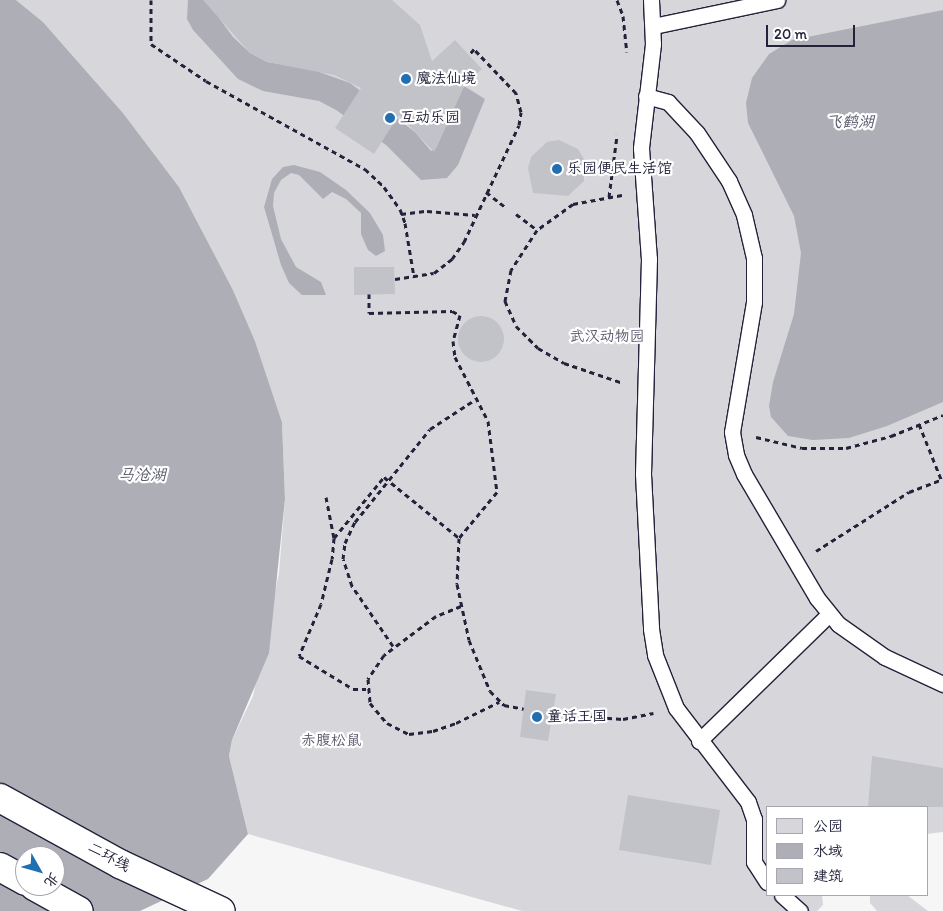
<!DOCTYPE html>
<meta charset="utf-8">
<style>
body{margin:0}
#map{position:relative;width:943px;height:911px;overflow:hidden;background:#f6f6f7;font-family:Itim,"LXGW WenKai TC",sans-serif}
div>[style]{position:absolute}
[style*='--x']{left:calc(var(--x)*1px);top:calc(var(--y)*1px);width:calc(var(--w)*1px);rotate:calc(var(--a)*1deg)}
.green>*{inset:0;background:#d7d7db}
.water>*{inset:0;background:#aeaeb7}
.building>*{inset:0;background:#c2c2c9}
.round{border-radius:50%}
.path>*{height:3px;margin-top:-1.5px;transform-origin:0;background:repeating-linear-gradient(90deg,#22223b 0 5px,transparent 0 9px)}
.roads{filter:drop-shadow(1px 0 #22223b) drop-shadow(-1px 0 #22223b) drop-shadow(0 1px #22223b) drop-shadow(0 -1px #22223b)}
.service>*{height:15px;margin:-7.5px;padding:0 7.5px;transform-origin:7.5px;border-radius:7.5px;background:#fff}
.trunk>*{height:28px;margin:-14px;padding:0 14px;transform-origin:14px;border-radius:14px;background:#fff}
.dots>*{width:14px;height:14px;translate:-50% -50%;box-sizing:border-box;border:2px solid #fff;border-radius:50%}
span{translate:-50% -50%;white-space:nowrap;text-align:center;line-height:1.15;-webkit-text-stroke:4.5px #fff;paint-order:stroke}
.poi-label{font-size:15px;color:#22223b}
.left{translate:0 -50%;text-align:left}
.park-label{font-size:15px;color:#58586b}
.street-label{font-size:15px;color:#22223b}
.water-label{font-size:16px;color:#5a5a6d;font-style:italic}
.legend{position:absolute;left:766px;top:806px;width:162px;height:90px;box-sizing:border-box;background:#fff;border:1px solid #a7a7b1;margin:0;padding:6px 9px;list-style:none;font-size:15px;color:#22223b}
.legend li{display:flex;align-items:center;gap:10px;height:25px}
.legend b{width:25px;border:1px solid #a7a7b1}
.north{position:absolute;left:15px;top:846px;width:50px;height:50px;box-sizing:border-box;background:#fff;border:1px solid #a7a7b1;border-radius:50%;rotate:128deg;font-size:14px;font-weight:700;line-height:20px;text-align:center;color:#22223b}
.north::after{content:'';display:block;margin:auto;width:18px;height:22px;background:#1f6fb2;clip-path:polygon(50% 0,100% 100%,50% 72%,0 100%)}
.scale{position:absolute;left:766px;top:25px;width:89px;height:22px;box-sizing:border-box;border:2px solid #22223b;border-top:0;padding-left:6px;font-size:15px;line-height:18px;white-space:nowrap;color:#22223b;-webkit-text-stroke:4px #fff;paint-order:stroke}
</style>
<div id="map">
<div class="green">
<div style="clip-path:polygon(16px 0,943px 0,943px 832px,927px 834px,927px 807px,767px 807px,767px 895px,822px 895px,823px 905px,817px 911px,522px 911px,248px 834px,229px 756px,232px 740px,253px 696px,279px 573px,285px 499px,282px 422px,255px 341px,233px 290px,179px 187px,123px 113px,43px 22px)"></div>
<div style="clip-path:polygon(870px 895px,907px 895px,928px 911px,877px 911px,870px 903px)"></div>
</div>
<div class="water">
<div style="clip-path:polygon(evenodd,0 0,16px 0,43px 22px,123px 113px,179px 187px,233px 290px,255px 341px,282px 422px,285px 499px,269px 653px,232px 740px,229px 756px,248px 834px,208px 879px,140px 911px,0 911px,0 0,25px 856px,55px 856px,55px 886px,25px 886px,25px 856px)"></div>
<div style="clip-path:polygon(188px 0,212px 0,211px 7px,233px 37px,250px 53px,267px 62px,311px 69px,350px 83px,415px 132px,431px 151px,436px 148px,464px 86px,485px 99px,458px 165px,447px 178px,421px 180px,386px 145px,336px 110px,319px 101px,263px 91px,238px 79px,193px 30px,187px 19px)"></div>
<div style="clip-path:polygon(943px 10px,943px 402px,887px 426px,849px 438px,813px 440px,788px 436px,771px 417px,769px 406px,773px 382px,794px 314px,801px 253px,794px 216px,748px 123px,746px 103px,752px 78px,769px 54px,792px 40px)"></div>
<div style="clip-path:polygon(294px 165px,320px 172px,346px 190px,370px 213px,383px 235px,385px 251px,376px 256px,368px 250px,361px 234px,361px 213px,346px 199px,332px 192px,323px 199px,299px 175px,291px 173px,281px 180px,274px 193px,273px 206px,281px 239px,296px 267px,321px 282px,326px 295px,302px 295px,289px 283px,281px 265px,264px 207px,272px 179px,283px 167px)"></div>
</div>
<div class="building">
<div style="clip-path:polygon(203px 0,392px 0,420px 25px,432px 61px,455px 40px,482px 69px,464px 86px,434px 152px,399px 115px,374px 154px,335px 128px,361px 88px,334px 75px,267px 62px,250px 53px)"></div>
<div style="clip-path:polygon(559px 140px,578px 149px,584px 159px,584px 181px,568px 196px,533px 193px,528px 168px,531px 157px,547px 142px)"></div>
<div style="clip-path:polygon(354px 267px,394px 267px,395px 294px,354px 295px)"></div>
<div class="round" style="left:458px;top:316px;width:46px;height:46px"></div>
<div style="clip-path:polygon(526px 690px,556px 694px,548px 741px,520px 737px)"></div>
<div style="clip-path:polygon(872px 756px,943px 768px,943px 807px,868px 807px)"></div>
<div style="clip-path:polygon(628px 795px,720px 810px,711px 865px,619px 850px)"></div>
</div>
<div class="path">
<div style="--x:151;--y:0;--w:44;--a:90"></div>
<div style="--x:151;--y:44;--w:66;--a:33.9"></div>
<div style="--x:206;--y:81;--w:182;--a:29"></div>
<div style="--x:365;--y:169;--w:26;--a:43"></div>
<div style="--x:384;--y:187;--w:27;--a:54"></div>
<div style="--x:400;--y:209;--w:15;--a:70"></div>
<div style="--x:405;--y:223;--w:55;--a:80.5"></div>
<div style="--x:617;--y:0;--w:17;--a:69"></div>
<div style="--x:623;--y:16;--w:36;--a:84"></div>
<div style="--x:486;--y:192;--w:23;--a:38"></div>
<div style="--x:622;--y:195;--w:50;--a:169.6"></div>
<div style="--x:573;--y:204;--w:44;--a:144.2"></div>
<div style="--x:537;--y:230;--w:48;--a:123"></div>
<div style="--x:511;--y:270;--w:32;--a:101"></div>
<div style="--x:505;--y:301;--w:27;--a:66"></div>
<div style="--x:516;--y:326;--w:31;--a:45"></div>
<div style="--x:538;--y:348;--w:30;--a:30"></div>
<div style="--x:564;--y:363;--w:62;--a:18.7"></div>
<div style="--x:609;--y:197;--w:63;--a:-82.6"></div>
<div style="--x:401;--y:214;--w:26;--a:-7"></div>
<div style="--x:427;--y:211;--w:48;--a:4.8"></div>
<div style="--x:516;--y:214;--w:26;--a:37"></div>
<div style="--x:395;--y:279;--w:39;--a:-9"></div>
<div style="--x:434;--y:273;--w:23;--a:-38"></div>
<div style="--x:452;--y:259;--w:21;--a:-55"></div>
<div style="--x:464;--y:242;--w:129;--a:-64.8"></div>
<div style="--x:519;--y:125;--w:13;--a:-81"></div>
<div style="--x:521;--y:112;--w:20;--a:-105"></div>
<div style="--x:516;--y:93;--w:61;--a:-133.7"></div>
<div style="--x:474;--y:49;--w:8;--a:130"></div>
<div style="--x:369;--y:294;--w:19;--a:90"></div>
<div style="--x:369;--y:313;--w:83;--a:-1.4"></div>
<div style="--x:452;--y:311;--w:9;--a:27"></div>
<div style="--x:460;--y:315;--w:27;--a:105"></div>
<div style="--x:453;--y:341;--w:16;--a:83"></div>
<div style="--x:455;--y:357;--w:72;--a:62.7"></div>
<div style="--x:488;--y:421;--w:72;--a:82.8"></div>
<div style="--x:497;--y:492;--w:60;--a:129.6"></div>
<div style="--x:459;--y:538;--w:46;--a:92.5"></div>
<div style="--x:457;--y:584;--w:57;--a:77.9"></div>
<div style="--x:469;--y:640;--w:55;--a:67.6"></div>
<div style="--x:490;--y:691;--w:20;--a:45"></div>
<div style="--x:504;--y:705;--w:20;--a:11"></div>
<div style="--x:919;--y:424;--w:59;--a:68.2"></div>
<div style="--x:756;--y:437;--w:47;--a:13.4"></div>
<div style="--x:802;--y:448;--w:44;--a:0"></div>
<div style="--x:846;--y:448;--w:47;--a:-14.9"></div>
<div style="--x:891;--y:436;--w:56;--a:-22"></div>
<div style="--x:326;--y:497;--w:42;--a:79"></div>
<div style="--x:334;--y:538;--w:21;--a:95"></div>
<div style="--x:332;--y:559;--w:46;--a:103.7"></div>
<div style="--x:321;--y:604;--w:56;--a:112.9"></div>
<div style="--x:299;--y:656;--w:63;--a:31.4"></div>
<div style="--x:353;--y:689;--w:13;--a:0"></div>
<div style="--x:334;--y:538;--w:79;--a:-50.7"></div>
<div style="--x:384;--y:477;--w:97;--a:39.1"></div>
<div style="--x:816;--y:551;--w:110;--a:-32.4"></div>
<div style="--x:909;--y:492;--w:36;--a:-21"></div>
<div style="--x:461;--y:606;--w:27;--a:158"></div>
<div style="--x:436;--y:616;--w:65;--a:143.1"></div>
<div style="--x:384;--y:655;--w:29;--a:124"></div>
<div style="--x:368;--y:679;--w:24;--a:85"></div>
<div style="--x:370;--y:703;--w:26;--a:50"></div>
<div style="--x:387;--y:723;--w:25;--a:27"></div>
<div style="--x:409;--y:734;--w:24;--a:-7"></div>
<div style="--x:433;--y:731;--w:24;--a:-19"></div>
<div style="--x:456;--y:723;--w:48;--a:-26"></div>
<div style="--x:393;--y:646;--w:73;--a:-124.3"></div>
<div style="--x:352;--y:586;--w:28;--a:-108"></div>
<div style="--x:343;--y:559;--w:16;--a:-83"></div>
<div style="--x:345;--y:543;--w:23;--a:-65"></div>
<div style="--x:355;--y:522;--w:119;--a:-51.1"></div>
<div style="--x:430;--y:429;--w:55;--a:-33.1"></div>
<div style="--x:553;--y:714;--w:70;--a:4.1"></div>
<div style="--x:623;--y:719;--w:31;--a:-11"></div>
</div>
<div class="roads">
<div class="service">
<div style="--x:651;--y:0;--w:44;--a:87.4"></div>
<div style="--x:653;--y:44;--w:105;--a:96.6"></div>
<div style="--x:641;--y:148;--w:111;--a:85.9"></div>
<div style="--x:649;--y:259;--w:215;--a:91.6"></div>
<div style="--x:643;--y:474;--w:155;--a:87"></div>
<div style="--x:651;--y:629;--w:26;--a:81"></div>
<div style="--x:655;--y:655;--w:57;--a:68.4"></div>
<div style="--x:676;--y:708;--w:118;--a:52.5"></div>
<div style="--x:748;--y:802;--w:18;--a:71"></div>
<div style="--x:754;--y:819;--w:43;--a:90"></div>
<div style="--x:754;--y:862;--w:24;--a:57"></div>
<div style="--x:653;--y:26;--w:127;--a:-11.8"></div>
<div style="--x:646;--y:96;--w:23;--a:15"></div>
<div style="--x:668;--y:102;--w:42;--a:46.9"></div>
<div style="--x:697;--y:133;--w:58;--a:56.3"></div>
<div style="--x:729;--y:181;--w:37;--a:66"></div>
<div style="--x:744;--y:215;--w:44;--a:76.9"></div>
<div style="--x:754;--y:258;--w:44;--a:90"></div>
<div style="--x:754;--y:302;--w:132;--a:99.6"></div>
<div style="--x:732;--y:432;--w:23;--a:80"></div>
<div style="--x:736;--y:455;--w:21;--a:67"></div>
<div style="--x:744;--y:474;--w:144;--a:59.5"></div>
<div style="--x:817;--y:598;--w:33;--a:51"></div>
<div style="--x:838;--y:624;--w:57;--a:35.1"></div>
<div style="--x:885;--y:657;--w:64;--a:25"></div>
<div style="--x:699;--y:741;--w:182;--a:-44.3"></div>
<div style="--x:782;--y:895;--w:24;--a:42"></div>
</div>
<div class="trunk">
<div style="--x:0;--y:798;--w:137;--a:28.8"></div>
<div style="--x:120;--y:864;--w:111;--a:25"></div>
<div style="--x:0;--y:867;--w:29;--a:29"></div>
<div style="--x:34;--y:886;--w:51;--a:29.1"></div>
</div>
</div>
<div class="dots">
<div style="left:406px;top:79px;background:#1f6fb2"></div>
<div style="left:390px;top:118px;background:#1f6fb2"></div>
<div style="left:557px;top:169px;background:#1f6fb2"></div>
<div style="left:537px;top:717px;background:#1f6fb2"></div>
</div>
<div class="poi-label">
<span class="left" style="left:416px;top:79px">魔法仙境</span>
<span class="left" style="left:400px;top:118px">互动乐园</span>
<span class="left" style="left:567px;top:169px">乐园便民生活馆</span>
<span class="left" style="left:547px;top:717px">童话王国</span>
</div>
<div class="park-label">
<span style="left:607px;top:337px">武汉动物园</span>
<span style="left:331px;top:741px">赤腹松鼠</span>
</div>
<div class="street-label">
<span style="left:109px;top:857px;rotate:28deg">二环线</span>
</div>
<div class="water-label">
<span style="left:850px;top:122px">飞鹤湖</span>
<span style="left:142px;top:475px">马沧湖</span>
</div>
<ul class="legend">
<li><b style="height:14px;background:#d7d7db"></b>公园</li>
<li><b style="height:14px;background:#aeaeb7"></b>水域</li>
<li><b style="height:14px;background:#c2c2c9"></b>建筑</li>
</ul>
<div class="north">北</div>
<div class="scale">20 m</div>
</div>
